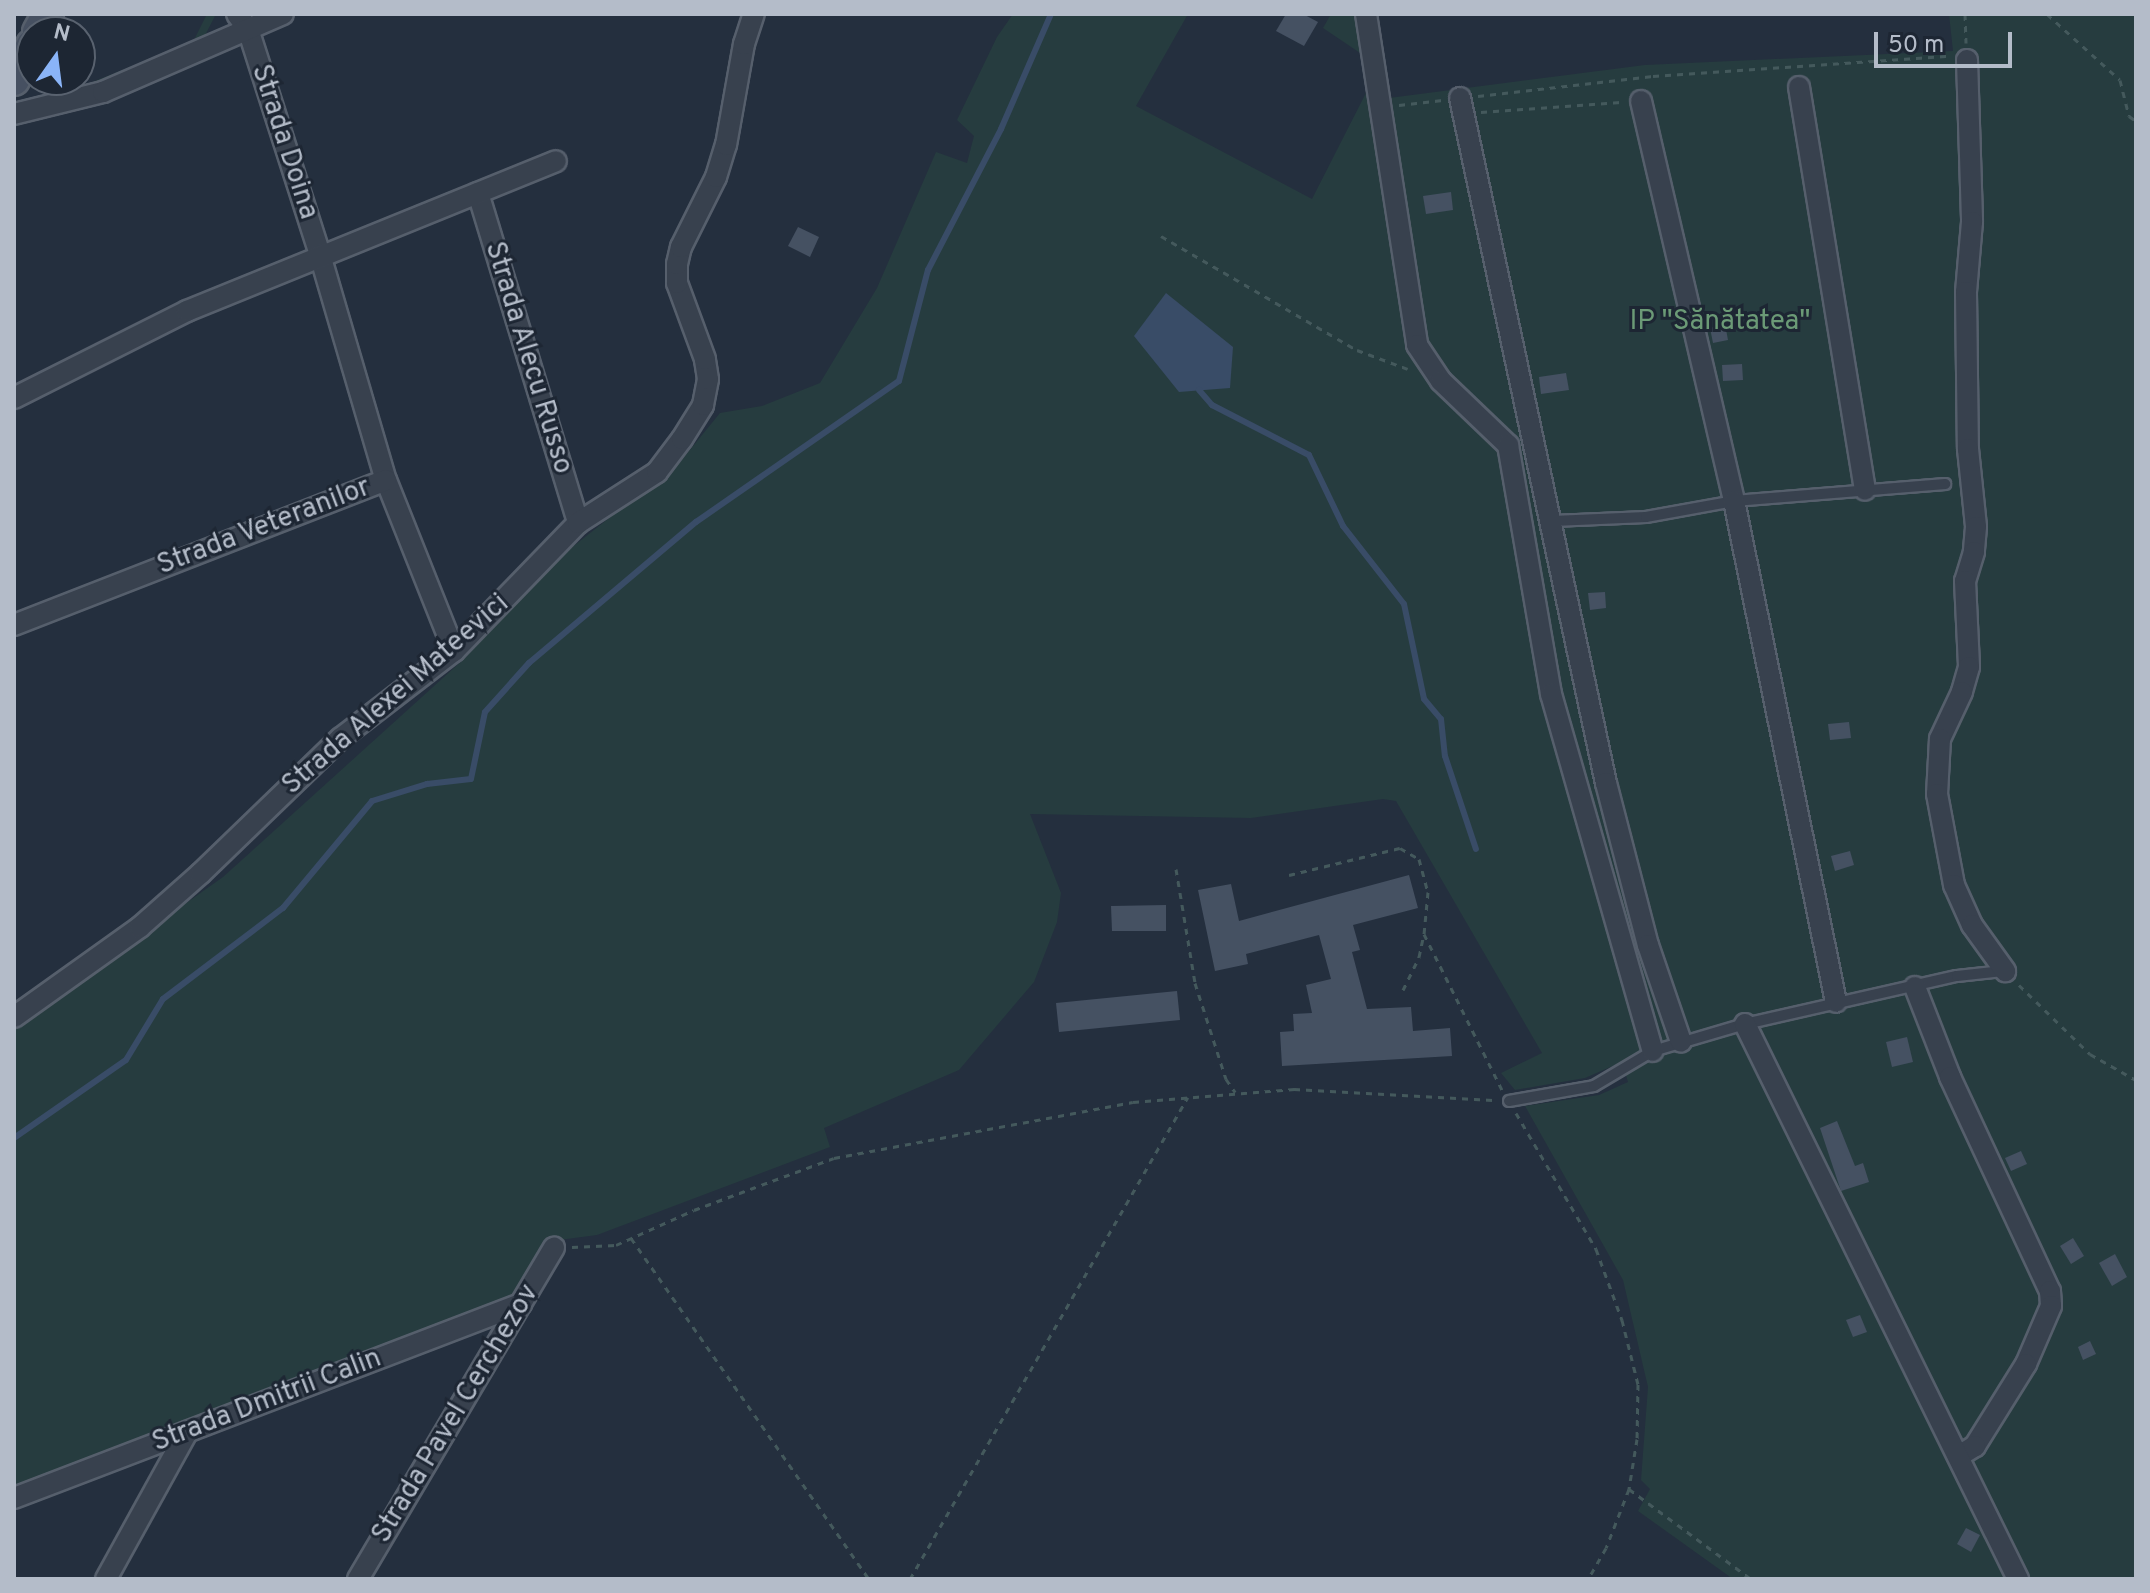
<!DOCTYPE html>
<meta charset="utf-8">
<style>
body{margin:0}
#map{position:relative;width:2150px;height:1593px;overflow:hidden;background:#242f3e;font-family:Overpass,sans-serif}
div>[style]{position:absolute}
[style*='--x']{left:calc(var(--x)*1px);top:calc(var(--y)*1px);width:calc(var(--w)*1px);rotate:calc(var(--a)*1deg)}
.green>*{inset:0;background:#263c3f}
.water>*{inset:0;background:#394c67}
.stream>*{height:6px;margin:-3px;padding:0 3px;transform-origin:3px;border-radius:3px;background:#394c67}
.building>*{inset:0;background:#455162}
.path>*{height:3px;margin-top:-1.5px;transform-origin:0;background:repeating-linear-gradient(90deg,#44595c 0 6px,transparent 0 12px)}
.roads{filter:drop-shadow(2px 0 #565f6c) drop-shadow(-2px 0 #565f6c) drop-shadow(0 2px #565f6c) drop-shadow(0 -2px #565f6c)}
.lane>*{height:10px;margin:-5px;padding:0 5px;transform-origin:5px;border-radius:5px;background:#38414e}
.street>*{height:20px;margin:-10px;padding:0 10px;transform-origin:10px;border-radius:10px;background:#38414e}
.secondary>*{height:30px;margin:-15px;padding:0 15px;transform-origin:15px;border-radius:15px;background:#465061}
span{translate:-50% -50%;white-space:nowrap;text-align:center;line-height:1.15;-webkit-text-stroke:6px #1d2633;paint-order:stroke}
.street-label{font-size:28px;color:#b4bcc9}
.park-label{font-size:28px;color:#6b9a76}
.frame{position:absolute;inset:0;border:16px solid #b4bcc9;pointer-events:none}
.north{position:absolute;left:16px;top:16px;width:80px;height:80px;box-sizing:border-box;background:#1d2633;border:2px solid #59626f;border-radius:50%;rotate:14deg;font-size:22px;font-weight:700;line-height:32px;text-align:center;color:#b4bcc9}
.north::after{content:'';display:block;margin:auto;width:28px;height:36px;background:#8ab4f8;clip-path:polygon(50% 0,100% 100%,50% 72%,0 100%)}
.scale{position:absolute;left:1874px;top:32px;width:138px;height:36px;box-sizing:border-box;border:4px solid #b4bcc9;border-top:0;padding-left:10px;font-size:24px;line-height:28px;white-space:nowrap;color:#b4bcc9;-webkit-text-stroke:6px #1d2633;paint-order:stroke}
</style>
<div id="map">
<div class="green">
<div style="clip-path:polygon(207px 14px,216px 14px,198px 49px,71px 95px,43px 88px,40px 80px,65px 80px,72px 90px,193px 42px)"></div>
<div style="clip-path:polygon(1013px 14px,1188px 14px,1136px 106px,1312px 199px,1370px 85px,1383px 83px,1389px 98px,1645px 65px,1953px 51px,1949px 14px,2136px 14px,2136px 1579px,1733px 1579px,1638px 1511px,1650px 1489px,1641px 1480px,1648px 1387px,1623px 1280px,1525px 1106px,1599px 1095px,1628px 1082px,1622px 1062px,1585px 1078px,1515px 1090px,1501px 1073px,1542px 1053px,1396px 801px,1383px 799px,1251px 818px,1030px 814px,1061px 893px,1057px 922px,1034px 982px,959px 1070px,824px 1128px,830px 1147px,597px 1235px,544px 1242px,512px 1295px,14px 1490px,14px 1025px,223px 877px,465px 658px,561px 556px,680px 462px,720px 413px,762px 406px,820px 383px,877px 288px,936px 152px,967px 163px,974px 136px,957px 120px,997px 37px)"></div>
<div style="clip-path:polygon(1331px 14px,1359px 14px,1363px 55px,1323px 28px)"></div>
</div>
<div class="water">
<div style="clip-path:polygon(1166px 293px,1233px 347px,1230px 388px,1179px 392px,1134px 336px)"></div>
</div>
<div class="stream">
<div style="--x:1199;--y:390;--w:20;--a:49"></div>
<div style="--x:1212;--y:405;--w:109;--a:27.3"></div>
<div style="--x:1309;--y:455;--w:79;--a:64.4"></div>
<div style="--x:1343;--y:526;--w:99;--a:52"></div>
<div style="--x:1404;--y:604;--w:97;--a:78.1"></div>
<div style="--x:1424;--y:699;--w:26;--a:50"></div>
<div style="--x:1441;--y:719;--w:37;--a:84"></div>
<div style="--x:1445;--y:756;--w:98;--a:71.6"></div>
<div style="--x:14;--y:1138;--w:136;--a:-34.9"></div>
<div style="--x:126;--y:1060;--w:71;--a:-58.8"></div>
<div style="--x:163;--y:999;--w:151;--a:-37.2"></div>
<div style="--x:283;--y:908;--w:139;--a:-50.2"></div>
<div style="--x:372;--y:801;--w:58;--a:-17.2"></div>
<div style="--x:427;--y:784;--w:44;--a:-6.5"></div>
<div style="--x:471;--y:779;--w:68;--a:-78.2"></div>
<div style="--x:485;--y:712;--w:66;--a:-48.1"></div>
<div style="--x:529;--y:663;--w:219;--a:-40.2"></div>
<div style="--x:696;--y:522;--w:247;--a:-34.8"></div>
<div style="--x:899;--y:381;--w:115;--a:-75.4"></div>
<div style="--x:928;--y:270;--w:159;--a:-62.6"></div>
<div style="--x:1001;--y:129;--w:125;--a:-66.5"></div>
</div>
<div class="building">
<div style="clip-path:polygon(1286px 14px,1303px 14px,1318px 22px,1304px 46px,1276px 31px)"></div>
<div style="clip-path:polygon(1451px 192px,1453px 210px,1426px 214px,1423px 196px)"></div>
<div style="clip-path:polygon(798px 227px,819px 237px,810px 257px,788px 246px)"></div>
<div style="clip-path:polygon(1725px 324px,1728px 340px,1713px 343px,1710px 328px)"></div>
<div style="clip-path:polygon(1742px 364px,1743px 380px,1723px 381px,1722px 365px)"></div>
<div style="clip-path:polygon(1566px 373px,1569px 390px,1541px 394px,1539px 377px)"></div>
<div style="clip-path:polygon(1605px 592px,1606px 608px,1590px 610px,1588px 593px)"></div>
<div style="clip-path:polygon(1849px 722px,1851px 738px,1830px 740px,1828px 724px)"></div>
<div style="clip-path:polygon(1850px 851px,1854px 865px,1835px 871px,1831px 856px)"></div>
<div style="clip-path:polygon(1409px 875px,1418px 908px,1353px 925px,1360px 950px,1352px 952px,1367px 1009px,1411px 1007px,1413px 1031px,1450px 1028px,1452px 1056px,1282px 1066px,1280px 1032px,1294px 1031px,1293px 1014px,1312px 1013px,1306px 985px,1331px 979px,1319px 935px,1246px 954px,1248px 964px,1215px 971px,1198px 890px,1231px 884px,1239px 921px)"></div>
<div style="clip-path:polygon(1166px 905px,1166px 931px,1112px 931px,1111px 906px)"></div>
<div style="clip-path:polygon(1177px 991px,1180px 1020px,1059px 1032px,1056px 1003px)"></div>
<div style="clip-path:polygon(1907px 1037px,1913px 1062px,1892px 1067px,1886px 1042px)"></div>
<div style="clip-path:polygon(1837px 1121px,1855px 1166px,1863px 1163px,1869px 1182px,1841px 1191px,1820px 1128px)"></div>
<div style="clip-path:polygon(2021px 1151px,2027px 1164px,2011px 1171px,2005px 1158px)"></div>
<div style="clip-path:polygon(2073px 1238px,2084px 1256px,2071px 1264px,2060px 1246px)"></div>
<div style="clip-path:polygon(2115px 1254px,2127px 1277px,2112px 1286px,2099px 1263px)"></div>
<div style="clip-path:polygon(1860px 1315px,1867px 1332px,1853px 1337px,1846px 1320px)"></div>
<div style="clip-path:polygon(2090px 1341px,2096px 1354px,2083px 1360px,2078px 1347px)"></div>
<div style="clip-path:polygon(1966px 1528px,1980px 1535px,1971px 1552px,1957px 1544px)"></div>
</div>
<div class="path">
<div style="--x:1965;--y:14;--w:29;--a:88"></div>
<div style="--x:2047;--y:14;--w:98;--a:42.1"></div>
<div style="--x:2120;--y:80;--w:37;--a:76"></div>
<div style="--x:2129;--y:116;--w:9;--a:36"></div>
<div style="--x:1478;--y:96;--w:176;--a:-6.5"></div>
<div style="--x:1653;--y:76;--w:297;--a:-3.9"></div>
<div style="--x:1399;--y:105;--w:44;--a:-6.5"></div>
<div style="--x:1481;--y:112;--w:140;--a:-4.1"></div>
<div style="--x:1161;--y:236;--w:227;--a:30.2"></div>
<div style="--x:1357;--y:350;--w:54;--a:20.4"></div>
<div style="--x:1176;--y:869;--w:116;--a:80.5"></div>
<div style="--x:1195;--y:983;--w:101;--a:72.1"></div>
<div style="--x:1226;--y:1079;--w:16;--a:55"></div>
<div style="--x:1289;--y:875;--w:114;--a:-13.7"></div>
<div style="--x:1400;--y:848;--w:22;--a:30"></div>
<div style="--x:1419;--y:859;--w:34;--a:75"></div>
<div style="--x:1428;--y:892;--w:42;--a:95.4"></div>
<div style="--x:1424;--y:934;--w:174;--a:63.4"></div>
<div style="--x:2019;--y:985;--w:99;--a:44.2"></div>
<div style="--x:2090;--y:1054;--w:53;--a:29.5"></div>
<div style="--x:1403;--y:990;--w:37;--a:-64"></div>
<div style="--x:1419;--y:957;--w:24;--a:-78"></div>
<div style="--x:1516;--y:1113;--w:158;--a:59.5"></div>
<div style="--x:1596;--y:1249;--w:76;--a:69.9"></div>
<div style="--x:1622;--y:1320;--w:66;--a:76"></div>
<div style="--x:1638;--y:1384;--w:55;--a:91"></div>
<div style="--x:1637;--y:1439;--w:51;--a:99.1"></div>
<div style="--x:1629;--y:1489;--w:63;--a:111.3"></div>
<div style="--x:1606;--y:1548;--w:36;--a:120"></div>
<div style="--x:631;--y:1238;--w:416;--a:55.1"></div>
<div style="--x:572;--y:1247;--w:44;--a:-2.6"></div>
<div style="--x:616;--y:1245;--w:85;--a:-24.2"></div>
<div style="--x:694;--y:1210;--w:149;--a:-20.4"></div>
<div style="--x:834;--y:1158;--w:304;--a:-10.6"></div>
<div style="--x:1133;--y:1102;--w:162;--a:-4.6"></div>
<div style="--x:1294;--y:1089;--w:199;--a:3.2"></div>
<div style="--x:1629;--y:1489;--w:152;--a:36.4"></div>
<div style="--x:910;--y:1579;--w:556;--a:-60.03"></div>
</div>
<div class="roads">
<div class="lane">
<div style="--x:1553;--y:521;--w:93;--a:-2.5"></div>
<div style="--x:1646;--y:517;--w:89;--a:-10.3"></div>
<div style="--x:1734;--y:501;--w:212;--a:-4.6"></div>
<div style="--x:1509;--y:1101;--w:86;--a:-10"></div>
<div style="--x:1594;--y:1086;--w:69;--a:-30.7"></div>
<div style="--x:1653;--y:1051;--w:96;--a:-16.4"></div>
<div style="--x:1745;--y:1024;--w:217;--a:-12.8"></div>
<div style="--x:1957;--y:976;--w:46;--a:-6.2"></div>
</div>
<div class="street">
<div style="--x:237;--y:14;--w:19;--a:54"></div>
<div style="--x:248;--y:29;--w:237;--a:72.3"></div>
<div style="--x:320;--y:255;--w:234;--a:73.7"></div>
<div style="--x:386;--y:480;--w:184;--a:68.3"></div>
<div style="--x:1366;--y:14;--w:335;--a:81.2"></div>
<div style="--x:1417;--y:345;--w:43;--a:56.3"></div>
<div style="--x:1441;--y:381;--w:93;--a:43.7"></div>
<div style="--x:1508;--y:445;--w:253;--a:80.2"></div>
<div style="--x:1551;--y:694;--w:371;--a:74.1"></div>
<div style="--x:1967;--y:60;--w:162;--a:88.2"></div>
<div style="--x:1972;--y:222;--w:70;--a:94.9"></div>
<div style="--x:1966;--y:292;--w:157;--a:89.3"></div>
<div style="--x:1968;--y:449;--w:78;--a:84.1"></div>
<div style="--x:1976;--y:527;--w:25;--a:95"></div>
<div style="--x:1974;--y:552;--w:30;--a:107"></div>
<div style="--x:1965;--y:581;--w:86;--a:87.3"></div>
<div style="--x:1969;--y:667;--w:26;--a:106"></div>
<div style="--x:1962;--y:692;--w:52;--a:115.1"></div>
<div style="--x:1940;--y:739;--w:55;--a:93.1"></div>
<div style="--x:1937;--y:794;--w:93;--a:79.4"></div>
<div style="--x:1954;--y:885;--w:44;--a:65.8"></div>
<div style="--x:1972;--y:925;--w:57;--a:54.3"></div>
<div style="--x:1799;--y:87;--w:408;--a:80.7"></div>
<div style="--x:1460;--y:98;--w:700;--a:77.97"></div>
<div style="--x:1606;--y:783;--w:167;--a:75.5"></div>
<div style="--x:1648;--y:945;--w:102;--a:71.2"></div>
<div style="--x:1641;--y:101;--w:411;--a:76.9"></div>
<div style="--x:1734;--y:501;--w:511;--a:78.49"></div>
<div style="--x:14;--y:114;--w:92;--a:-13.9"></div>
<div style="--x:103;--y:92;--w:196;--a:-23.4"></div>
<div style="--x:478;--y:193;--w:345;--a:73.1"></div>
<div style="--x:14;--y:398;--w:194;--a:-26.7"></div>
<div style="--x:187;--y:311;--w:398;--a:-22.1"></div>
<div style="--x:14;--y:625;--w:399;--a:-21.3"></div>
<div style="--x:1915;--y:987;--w:97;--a:68.7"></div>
<div style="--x:1950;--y:1077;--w:236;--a:65"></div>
<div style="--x:2050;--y:1291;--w:15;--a:86"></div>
<div style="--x:2051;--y:1306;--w:63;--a:113.3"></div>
<div style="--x:2026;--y:1364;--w:97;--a:121.9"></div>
<div style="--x:1975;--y:1446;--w:19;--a:148"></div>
<div style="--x:14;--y:1017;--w:155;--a:-35.5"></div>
<div style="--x:140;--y:927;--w:81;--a:-41.5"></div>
<div style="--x:201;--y:873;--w:194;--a:-44"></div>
<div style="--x:341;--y:738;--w:143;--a:-37.6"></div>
<div style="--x:454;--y:651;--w:178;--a:-45.9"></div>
<div style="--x:578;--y:523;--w:94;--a:-32.8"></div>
<div style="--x:657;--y:472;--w:41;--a:-52.9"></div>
<div style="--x:682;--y:439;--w:40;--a:-58"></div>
<div style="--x:703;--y:405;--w:26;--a:-79"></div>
<div style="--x:708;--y:379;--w:20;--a:-99"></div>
<div style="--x:705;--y:359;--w:81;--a:-110.2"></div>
<div style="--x:677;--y:283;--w:19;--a:-90"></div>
<div style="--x:677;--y:264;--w:17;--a:-77"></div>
<div style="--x:681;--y:247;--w:78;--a:-63.4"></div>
<div style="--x:716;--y:177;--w:34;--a:-73"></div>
<div style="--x:726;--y:145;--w:103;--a:-79.9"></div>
<div style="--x:744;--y:44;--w:32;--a:-72"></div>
<div style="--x:1745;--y:1024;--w:619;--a:63.81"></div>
<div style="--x:14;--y:1498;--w:543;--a:-20.94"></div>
<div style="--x:106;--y:1579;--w:168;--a:-61.1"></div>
<div style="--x:358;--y:1579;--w:385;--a:-59.4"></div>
</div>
<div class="secondary">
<div style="--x:38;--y:32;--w:21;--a:-61"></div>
<div style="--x:14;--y:80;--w:39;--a:-63"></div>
</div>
</div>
<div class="street-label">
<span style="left:284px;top:142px;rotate:72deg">Strada Doina</span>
<span style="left:528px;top:358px;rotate:73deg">Strada Alecu Russo</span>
<span style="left:264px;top:527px;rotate:-21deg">Strada Veteranilor</span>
<span style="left:396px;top:695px;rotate:-41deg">Strada Alexei Mateevici</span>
<span style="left:267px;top:1401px;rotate:-21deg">Strada Dmitrii Calin</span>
<span style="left:456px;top:1414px;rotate:-59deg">Strada Pavel Cerchezov</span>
</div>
<div class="park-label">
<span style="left:1720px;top:322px">IP "Sănătatea"</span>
</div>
<div class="frame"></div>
<div class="north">N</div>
<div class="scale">50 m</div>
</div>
